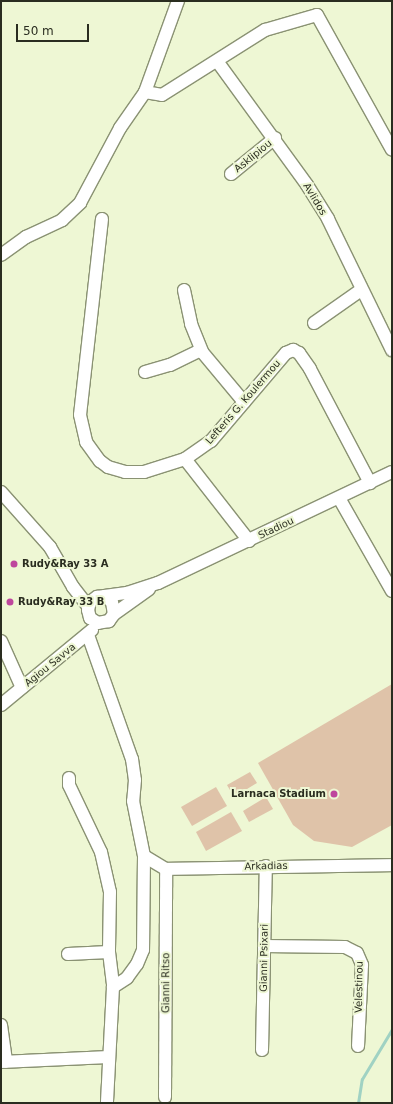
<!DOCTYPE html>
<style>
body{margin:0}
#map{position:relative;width:393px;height:1104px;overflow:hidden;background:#eef7d4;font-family:"DejaVu Sans",sans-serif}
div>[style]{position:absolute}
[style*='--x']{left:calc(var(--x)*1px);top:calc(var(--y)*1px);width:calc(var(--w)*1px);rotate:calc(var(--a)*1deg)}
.green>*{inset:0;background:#dfc3a9}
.stream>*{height:3px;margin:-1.5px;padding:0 1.5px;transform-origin:1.5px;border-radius:1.5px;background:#a0d2c3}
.roads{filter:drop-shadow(1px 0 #8a9273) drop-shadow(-1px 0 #8a9273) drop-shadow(0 1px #8a9273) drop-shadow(0 -1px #8a9273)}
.minor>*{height:12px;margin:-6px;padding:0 6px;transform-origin:6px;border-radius:6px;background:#fff}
.dots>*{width:11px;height:11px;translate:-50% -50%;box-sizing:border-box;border:2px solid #eef7d4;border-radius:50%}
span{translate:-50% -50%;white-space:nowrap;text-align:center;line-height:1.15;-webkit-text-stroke:4px #eef7d4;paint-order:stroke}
.street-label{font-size:10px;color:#2a2d20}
.poi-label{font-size:10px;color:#2a2d20;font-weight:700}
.left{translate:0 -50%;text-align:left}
.right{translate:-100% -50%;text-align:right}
.frame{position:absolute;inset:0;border:2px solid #2a2d20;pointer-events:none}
.scale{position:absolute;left:16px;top:24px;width:73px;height:18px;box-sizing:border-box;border:2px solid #2a2d20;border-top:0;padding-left:5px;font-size:12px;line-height:14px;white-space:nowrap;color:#2a2d20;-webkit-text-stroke:3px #eef7d4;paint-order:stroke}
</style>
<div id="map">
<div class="green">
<div style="clip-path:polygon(392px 684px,392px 825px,352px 847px,314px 841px,293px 825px,258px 763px)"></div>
<div style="clip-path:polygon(250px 772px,257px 783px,234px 797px,227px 785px)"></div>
<div style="clip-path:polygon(216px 787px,227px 806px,192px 826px,181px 807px)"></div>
<div style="clip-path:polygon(266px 797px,273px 809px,249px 822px,243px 811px)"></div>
<div style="clip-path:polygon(231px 812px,242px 831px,206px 851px,196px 832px)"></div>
</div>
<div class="stream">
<div style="--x:358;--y:1103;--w:24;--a:-81"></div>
<div style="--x:362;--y:1079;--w:58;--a:-59"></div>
</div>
<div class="roads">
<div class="minor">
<div style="--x:217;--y:61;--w:153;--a:54"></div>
<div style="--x:307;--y:185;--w:40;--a:58"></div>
<div style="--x:328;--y:219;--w:146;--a:64"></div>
<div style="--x:145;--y:92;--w:17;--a:10"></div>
<div style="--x:162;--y:95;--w:122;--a:-32.3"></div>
<div style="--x:265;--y:30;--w:54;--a:-16.1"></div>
<div style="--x:317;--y:15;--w:154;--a:60.9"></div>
<div style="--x:231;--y:174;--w:57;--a:-39.3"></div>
<div style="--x:102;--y:219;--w:197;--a:96.4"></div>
<div style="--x:80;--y:415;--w:28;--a:77"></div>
<div style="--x:86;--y:442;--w:24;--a:54"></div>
<div style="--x:100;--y:461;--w:10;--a:37"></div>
<div style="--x:108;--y:467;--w:18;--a:16"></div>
<div style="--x:125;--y:472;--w:19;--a:0"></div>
<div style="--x:144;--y:472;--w:43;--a:-17.6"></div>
<div style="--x:185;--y:459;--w:32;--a:-35"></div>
<div style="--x:211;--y:441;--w:116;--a:-49.6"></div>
<div style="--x:286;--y:353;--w:8;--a:-23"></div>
<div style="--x:293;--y:350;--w:7;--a:27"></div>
<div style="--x:299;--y:353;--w:19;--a:55"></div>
<div style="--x:310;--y:369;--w:129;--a:62.2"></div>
<div style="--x:1;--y:255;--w:31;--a:-36"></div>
<div style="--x:26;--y:237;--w:40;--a:-25"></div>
<div style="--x:62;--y:220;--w:25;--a:-43"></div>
<div style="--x:80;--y:203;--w:85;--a:-61.9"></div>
<div style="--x:120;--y:128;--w:44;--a:-55.2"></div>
<div style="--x:145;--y:92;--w:97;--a:-70.1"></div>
<div style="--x:184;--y:290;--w:35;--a:78"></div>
<div style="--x:191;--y:324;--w:31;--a:68"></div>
<div style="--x:203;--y:353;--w:64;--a:50.1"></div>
<div style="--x:314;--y:323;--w:57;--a:-35.1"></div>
<div style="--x:145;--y:372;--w:26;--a:-16"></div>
<div style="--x:170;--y:365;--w:34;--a:-26"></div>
<div style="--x:185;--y:459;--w:104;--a:52"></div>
<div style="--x:1;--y:492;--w:74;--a:48.3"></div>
<div style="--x:50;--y:547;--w:46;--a:60.1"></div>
<div style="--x:73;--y:587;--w:24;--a:52"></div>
<div style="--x:339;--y:498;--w:107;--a:60.3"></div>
<div style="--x:105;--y:596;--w:9;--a:41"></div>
<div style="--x:112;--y:602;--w:12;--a:81"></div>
<div style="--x:114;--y:614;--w:9;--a:126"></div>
<div style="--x:109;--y:621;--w:11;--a:170"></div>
<div style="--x:98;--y:623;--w:9;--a:-148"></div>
<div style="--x:90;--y:618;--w:8;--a:-104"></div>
<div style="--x:88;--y:610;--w:8;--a:-76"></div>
<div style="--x:90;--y:602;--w:9;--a:-36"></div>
<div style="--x:97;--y:597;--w:30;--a:-8"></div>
<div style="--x:127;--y:593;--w:33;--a:-18"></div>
<div style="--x:158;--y:583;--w:259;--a:-25.4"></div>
<div style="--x:114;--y:614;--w:43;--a:-35.5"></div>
<div style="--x:88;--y:635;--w:132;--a:70.5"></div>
<div style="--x:132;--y:759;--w:21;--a:82"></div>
<div style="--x:135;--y:780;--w:21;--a:95"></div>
<div style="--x:133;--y:801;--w:56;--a:78.7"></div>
<div style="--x:144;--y:856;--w:94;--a:90.6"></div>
<div style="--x:143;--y:950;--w:15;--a:113"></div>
<div style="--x:137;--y:964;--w:17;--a:126"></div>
<div style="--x:127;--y:978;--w:17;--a:147"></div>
<div style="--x:1;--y:641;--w:51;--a:65.9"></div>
<div style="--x:1;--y:705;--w:118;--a:-39.5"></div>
<div style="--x:69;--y:778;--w:7;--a:90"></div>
<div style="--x:69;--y:785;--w:74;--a:64.5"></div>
<div style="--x:101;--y:852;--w:41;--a:77.3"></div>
<div style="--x:110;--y:892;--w:60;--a:91"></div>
<div style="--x:109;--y:952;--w:35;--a:83"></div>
<div style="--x:113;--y:987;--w:116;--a:93"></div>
<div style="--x:144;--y:856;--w:26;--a:31"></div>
<div style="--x:166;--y:869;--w:226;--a:-1"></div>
<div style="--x:264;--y:946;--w:81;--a:0.7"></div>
<div style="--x:345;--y:947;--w:13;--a:27"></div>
<div style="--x:357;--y:953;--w:13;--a:67"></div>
<div style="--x:362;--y:965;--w:81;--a:92.8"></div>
<div style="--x:68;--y:954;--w:41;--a:-2.8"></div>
<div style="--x:1;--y:1025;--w:37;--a:82"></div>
<div style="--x:262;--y:1050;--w:184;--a:-88.8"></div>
<div style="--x:1;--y:1062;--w:108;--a:-2.7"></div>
<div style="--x:165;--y:1097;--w:228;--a:-89.7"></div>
</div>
</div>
<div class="dots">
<div style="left:14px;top:564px;background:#be479d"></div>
<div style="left:10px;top:602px;background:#be479d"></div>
<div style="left:334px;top:794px;background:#be479d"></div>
</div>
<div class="street-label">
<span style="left:253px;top:156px;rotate:-39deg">Asklipiou</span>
<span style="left:315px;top:199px;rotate:59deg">Avlidos</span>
<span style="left:243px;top:402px;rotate:-49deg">Lefteris G. Koulermou</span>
<span style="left:276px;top:528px;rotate:-25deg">Stadiou</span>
<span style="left:50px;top:665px;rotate:-39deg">Agiou Savva</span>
<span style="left:266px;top:866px;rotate:-1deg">Arkadias</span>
<span style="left:264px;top:958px;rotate:-89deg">Gianni Psixari</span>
<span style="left:166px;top:983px;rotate:-90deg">Gianni Ritso</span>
<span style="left:359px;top:987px;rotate:-89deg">Velestinou</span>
</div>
<div class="poi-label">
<span class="left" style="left:22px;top:564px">Rudy&amp;Ray 33 A</span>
<span class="left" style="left:18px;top:602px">Rudy&amp;Ray 33 B</span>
<span class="right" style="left:326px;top:794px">Larnaca Stadium</span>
</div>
<div class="frame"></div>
<div class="scale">50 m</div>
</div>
